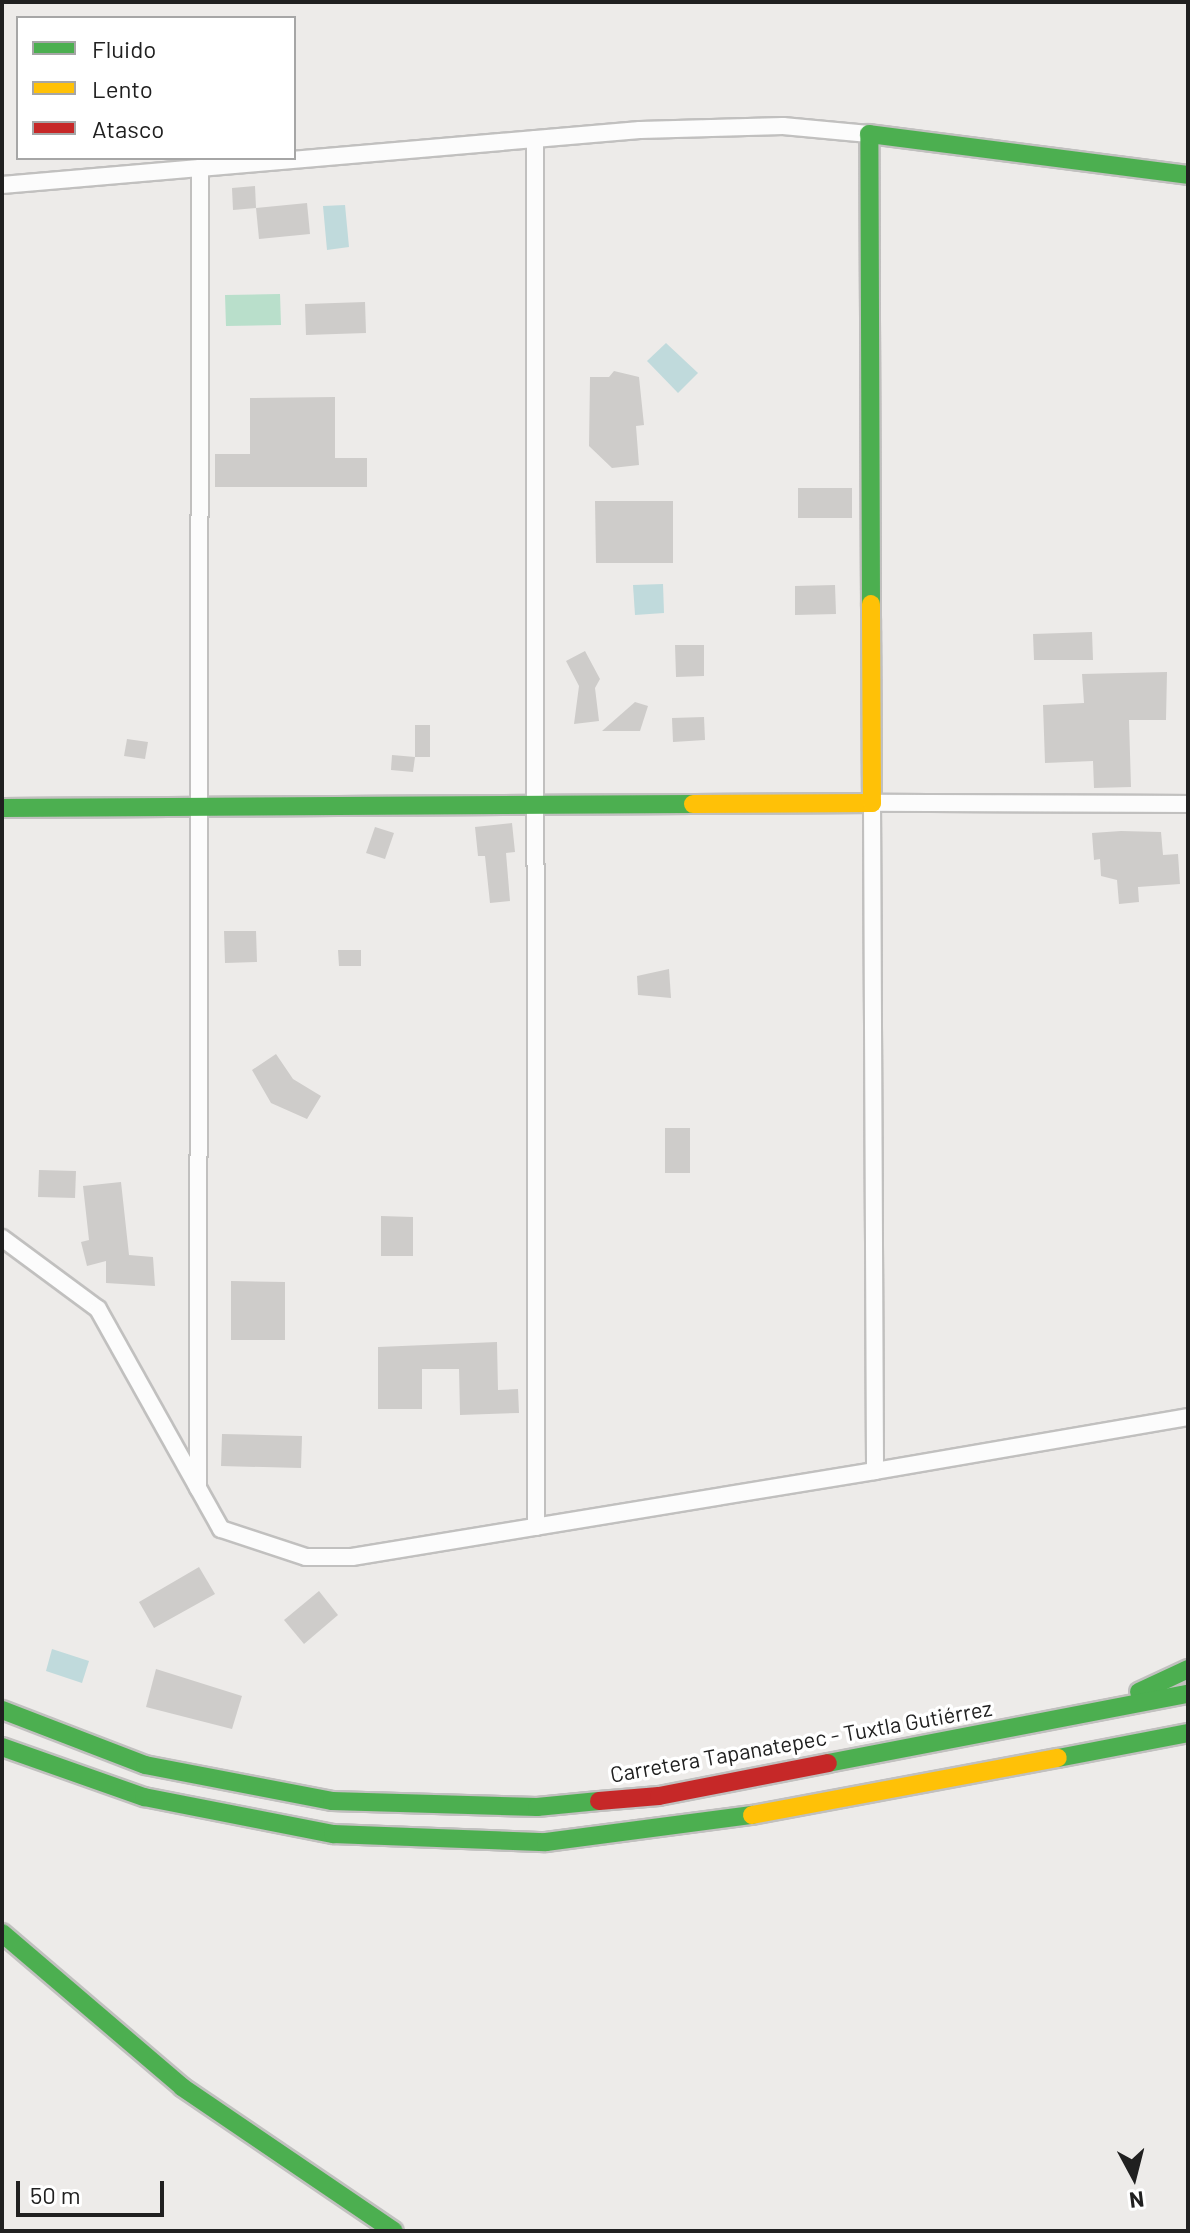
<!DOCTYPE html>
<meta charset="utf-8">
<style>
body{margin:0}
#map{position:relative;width:1190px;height:2233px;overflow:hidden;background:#edebe9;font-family:Barlow,sans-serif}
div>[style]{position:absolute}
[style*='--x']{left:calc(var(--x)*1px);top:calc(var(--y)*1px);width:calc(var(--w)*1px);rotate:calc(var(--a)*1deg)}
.pitch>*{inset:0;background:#b9dfcb}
.water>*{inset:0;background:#c0dadc}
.building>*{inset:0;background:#ceccca}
.roads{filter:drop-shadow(2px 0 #c1c0bf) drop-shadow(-2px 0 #c1c0bf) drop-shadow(0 2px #c1c0bf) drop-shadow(0 -2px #c1c0bf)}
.street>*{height:16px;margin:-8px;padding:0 8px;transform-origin:8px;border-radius:8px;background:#fcfcfc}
.fast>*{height:18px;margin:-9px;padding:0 9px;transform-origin:9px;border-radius:9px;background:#4caf50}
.slow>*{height:18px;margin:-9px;padding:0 9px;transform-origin:9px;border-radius:9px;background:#ffc107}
.jam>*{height:18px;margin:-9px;padding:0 9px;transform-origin:9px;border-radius:9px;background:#c62828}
span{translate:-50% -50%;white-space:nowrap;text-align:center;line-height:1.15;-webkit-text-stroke:7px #fff;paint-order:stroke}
.street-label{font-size:22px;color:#202020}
.frame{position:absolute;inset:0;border:4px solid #202020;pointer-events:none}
.legend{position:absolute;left:16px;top:16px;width:280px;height:144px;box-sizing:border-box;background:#fff;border:2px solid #a6a6a6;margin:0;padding:10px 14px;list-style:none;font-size:24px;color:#202020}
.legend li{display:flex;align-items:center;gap:16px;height:40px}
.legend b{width:40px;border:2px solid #a6a6a6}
.north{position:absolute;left:1094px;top:2137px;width:80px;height:80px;-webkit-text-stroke:6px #fff;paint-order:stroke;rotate:173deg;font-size:22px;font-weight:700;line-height:32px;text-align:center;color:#202020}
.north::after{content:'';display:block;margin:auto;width:28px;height:36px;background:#202020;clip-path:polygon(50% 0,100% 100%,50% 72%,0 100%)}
.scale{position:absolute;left:16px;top:2181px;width:148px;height:36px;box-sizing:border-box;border:4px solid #202020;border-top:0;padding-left:10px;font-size:24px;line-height:28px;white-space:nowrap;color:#202020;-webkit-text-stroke:6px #fff;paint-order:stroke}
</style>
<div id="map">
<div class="pitch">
<div style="clip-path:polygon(280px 294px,281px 325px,226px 326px,225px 295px)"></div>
</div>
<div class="water">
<div style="clip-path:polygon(345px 205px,349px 247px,327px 250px,323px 206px)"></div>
<div style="clip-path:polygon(666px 343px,698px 373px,678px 393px,647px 361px)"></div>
<div style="clip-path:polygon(663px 584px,664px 613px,635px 615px,633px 585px)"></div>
<div style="clip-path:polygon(52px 1649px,89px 1661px,82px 1683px,46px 1671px)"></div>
</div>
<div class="building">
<div style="clip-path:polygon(255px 186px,256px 208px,233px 210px,232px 188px)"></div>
<div style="clip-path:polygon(307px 203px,310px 234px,259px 239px,256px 208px)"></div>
<div style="clip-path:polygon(365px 302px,366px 333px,306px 335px,305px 304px)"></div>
<div style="clip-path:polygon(614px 371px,639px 377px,644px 425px,636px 426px,639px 465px,612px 468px,589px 446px,590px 377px,609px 377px)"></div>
<div style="clip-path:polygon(335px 397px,335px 458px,367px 458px,367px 487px,215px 487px,215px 454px,250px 454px,250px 398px)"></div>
<div style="clip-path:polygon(798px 488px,852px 488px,852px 518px,798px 518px)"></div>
<div style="clip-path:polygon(595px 501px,673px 501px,673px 563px,596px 563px)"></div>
<div style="clip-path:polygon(835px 585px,836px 614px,795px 615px,795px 586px)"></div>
<div style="clip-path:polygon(1092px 632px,1093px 660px,1034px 660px,1033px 634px)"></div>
<div style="clip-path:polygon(675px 645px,704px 645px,704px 676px,676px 677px)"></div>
<div style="clip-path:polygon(585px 651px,600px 679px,595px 688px,599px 721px,574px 724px,579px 686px,566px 661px)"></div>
<div style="clip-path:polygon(1167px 672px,1166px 720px,1129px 720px,1131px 787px,1094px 788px,1093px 761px,1045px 763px,1043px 705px,1084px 703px,1082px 674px)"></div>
<div style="clip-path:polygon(635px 702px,648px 706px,640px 731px,602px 731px)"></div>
<div style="clip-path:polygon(704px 717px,705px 740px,673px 742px,672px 718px)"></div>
<div style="clip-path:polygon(415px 725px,430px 725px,430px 757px,415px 757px)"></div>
<div style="clip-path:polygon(127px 739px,148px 742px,145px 759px,124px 756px)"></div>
<div style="clip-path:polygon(392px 755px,415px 757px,413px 772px,391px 770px)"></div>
<div style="clip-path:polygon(512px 823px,515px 852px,506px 853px,510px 901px,490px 903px,485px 856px,478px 856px,475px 827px)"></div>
<div style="clip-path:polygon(375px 827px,394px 833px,385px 859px,366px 853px)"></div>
<div style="clip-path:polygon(1121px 831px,1161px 832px,1163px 855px,1178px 854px,1180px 884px,1138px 887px,1139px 902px,1119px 904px,1117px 880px,1101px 876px,1100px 859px,1094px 860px,1092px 833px)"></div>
<div style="clip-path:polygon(224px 931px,256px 931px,257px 962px,225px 963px)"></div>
<div style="clip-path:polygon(338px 950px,361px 950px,361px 966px,339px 966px)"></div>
<div style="clip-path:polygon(669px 969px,671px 998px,638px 995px,637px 976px)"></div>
<div style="clip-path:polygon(276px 1054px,293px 1079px,321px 1096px,307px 1119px,271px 1103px,252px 1070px)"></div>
<div style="clip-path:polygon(665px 1128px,690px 1128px,690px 1173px,665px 1173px)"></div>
<div style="clip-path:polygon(39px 1170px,76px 1171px,75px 1198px,38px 1197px)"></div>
<div style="clip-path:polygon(121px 1182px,129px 1255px,153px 1257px,155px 1286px,106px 1283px,106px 1261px,87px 1266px,81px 1242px,89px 1240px,83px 1186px)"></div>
<div style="clip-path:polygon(381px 1216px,413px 1217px,413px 1256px,381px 1256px)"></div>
<div style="clip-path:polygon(231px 1281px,285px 1282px,285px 1340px,231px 1340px)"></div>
<div style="clip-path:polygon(497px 1342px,498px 1390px,518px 1389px,519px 1413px,460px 1415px,459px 1369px,422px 1369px,422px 1409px,378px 1409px,378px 1347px)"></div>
<div style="clip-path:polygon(222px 1434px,302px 1436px,301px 1468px,221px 1466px)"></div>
<div style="clip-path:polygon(199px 1567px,215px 1594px,154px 1628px,139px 1602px)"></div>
<div style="clip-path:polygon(319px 1591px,338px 1615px,304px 1644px,284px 1620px)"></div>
<div style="clip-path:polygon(156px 1669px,242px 1696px,232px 1729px,146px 1707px)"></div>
</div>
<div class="roads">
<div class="street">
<div style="--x:535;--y:139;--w:1388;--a:89.96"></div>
<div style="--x:2;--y:185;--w:640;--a:-4.93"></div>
<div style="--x:640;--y:130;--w:143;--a:-1.6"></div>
<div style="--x:783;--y:126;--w:86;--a:5.3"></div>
<div style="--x:1188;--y:804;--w:316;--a:-179.8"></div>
<div style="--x:872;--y:803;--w:668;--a:89.74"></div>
<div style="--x:875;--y:1471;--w:318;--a:-9.8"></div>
<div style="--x:2;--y:1238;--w:119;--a:36.5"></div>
<div style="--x:98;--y:1309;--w:252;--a:60.8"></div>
<div style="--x:221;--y:1529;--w:89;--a:18.2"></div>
<div style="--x:306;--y:1557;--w:46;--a:0"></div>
<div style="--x:352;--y:1557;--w:530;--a:-9.34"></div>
<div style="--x:198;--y:1488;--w:1320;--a:-89.91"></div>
</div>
<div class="fast">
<div style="--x:871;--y:604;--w:470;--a:-90.2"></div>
<div style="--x:869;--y:134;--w:322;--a:7.3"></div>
<div style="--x:2;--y:808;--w:691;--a:-0.33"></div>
<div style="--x:1139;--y:1692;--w:54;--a:-25.1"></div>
<div style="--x:2;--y:1710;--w:153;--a:21"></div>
<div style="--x:145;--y:1765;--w:190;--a:10.9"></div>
<div style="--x:332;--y:1801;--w:205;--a:1.7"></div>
<div style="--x:537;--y:1807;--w:62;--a:-5.5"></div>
<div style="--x:2;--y:1747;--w:151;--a:19.4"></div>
<div style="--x:144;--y:1797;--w:193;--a:11.1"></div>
<div style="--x:333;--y:1834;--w:213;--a:2.2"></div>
<div style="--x:546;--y:1842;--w:208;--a:-7.5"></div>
<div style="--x:1058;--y:1758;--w:132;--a:-10.9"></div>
<div style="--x:828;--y:1763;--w:367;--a:-10.9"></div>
<div style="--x:2;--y:1933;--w:237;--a:40.5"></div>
<div style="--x:182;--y:2087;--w:256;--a:34.2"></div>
</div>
<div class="slow">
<div style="--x:693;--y:804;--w:179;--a:-0.3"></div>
<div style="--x:872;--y:803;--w:199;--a:-90.3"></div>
<div style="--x:752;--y:1815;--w:311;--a:-10.6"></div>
</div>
<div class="jam">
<div style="--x:599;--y:1801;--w:60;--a:-4.8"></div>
<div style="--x:659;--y:1796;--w:172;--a:-11"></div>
</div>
</div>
<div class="street-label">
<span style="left:801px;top:1741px;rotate:-10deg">Carretera Tapanatepec - Tuxtla Gutiérrez</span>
</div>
<div class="frame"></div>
<ul class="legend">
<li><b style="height:10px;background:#4caf50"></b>Fluido</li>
<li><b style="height:10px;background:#ffc107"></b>Lento</li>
<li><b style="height:10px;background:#c62828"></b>Atasco</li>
</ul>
<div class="north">N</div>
<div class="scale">50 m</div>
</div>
